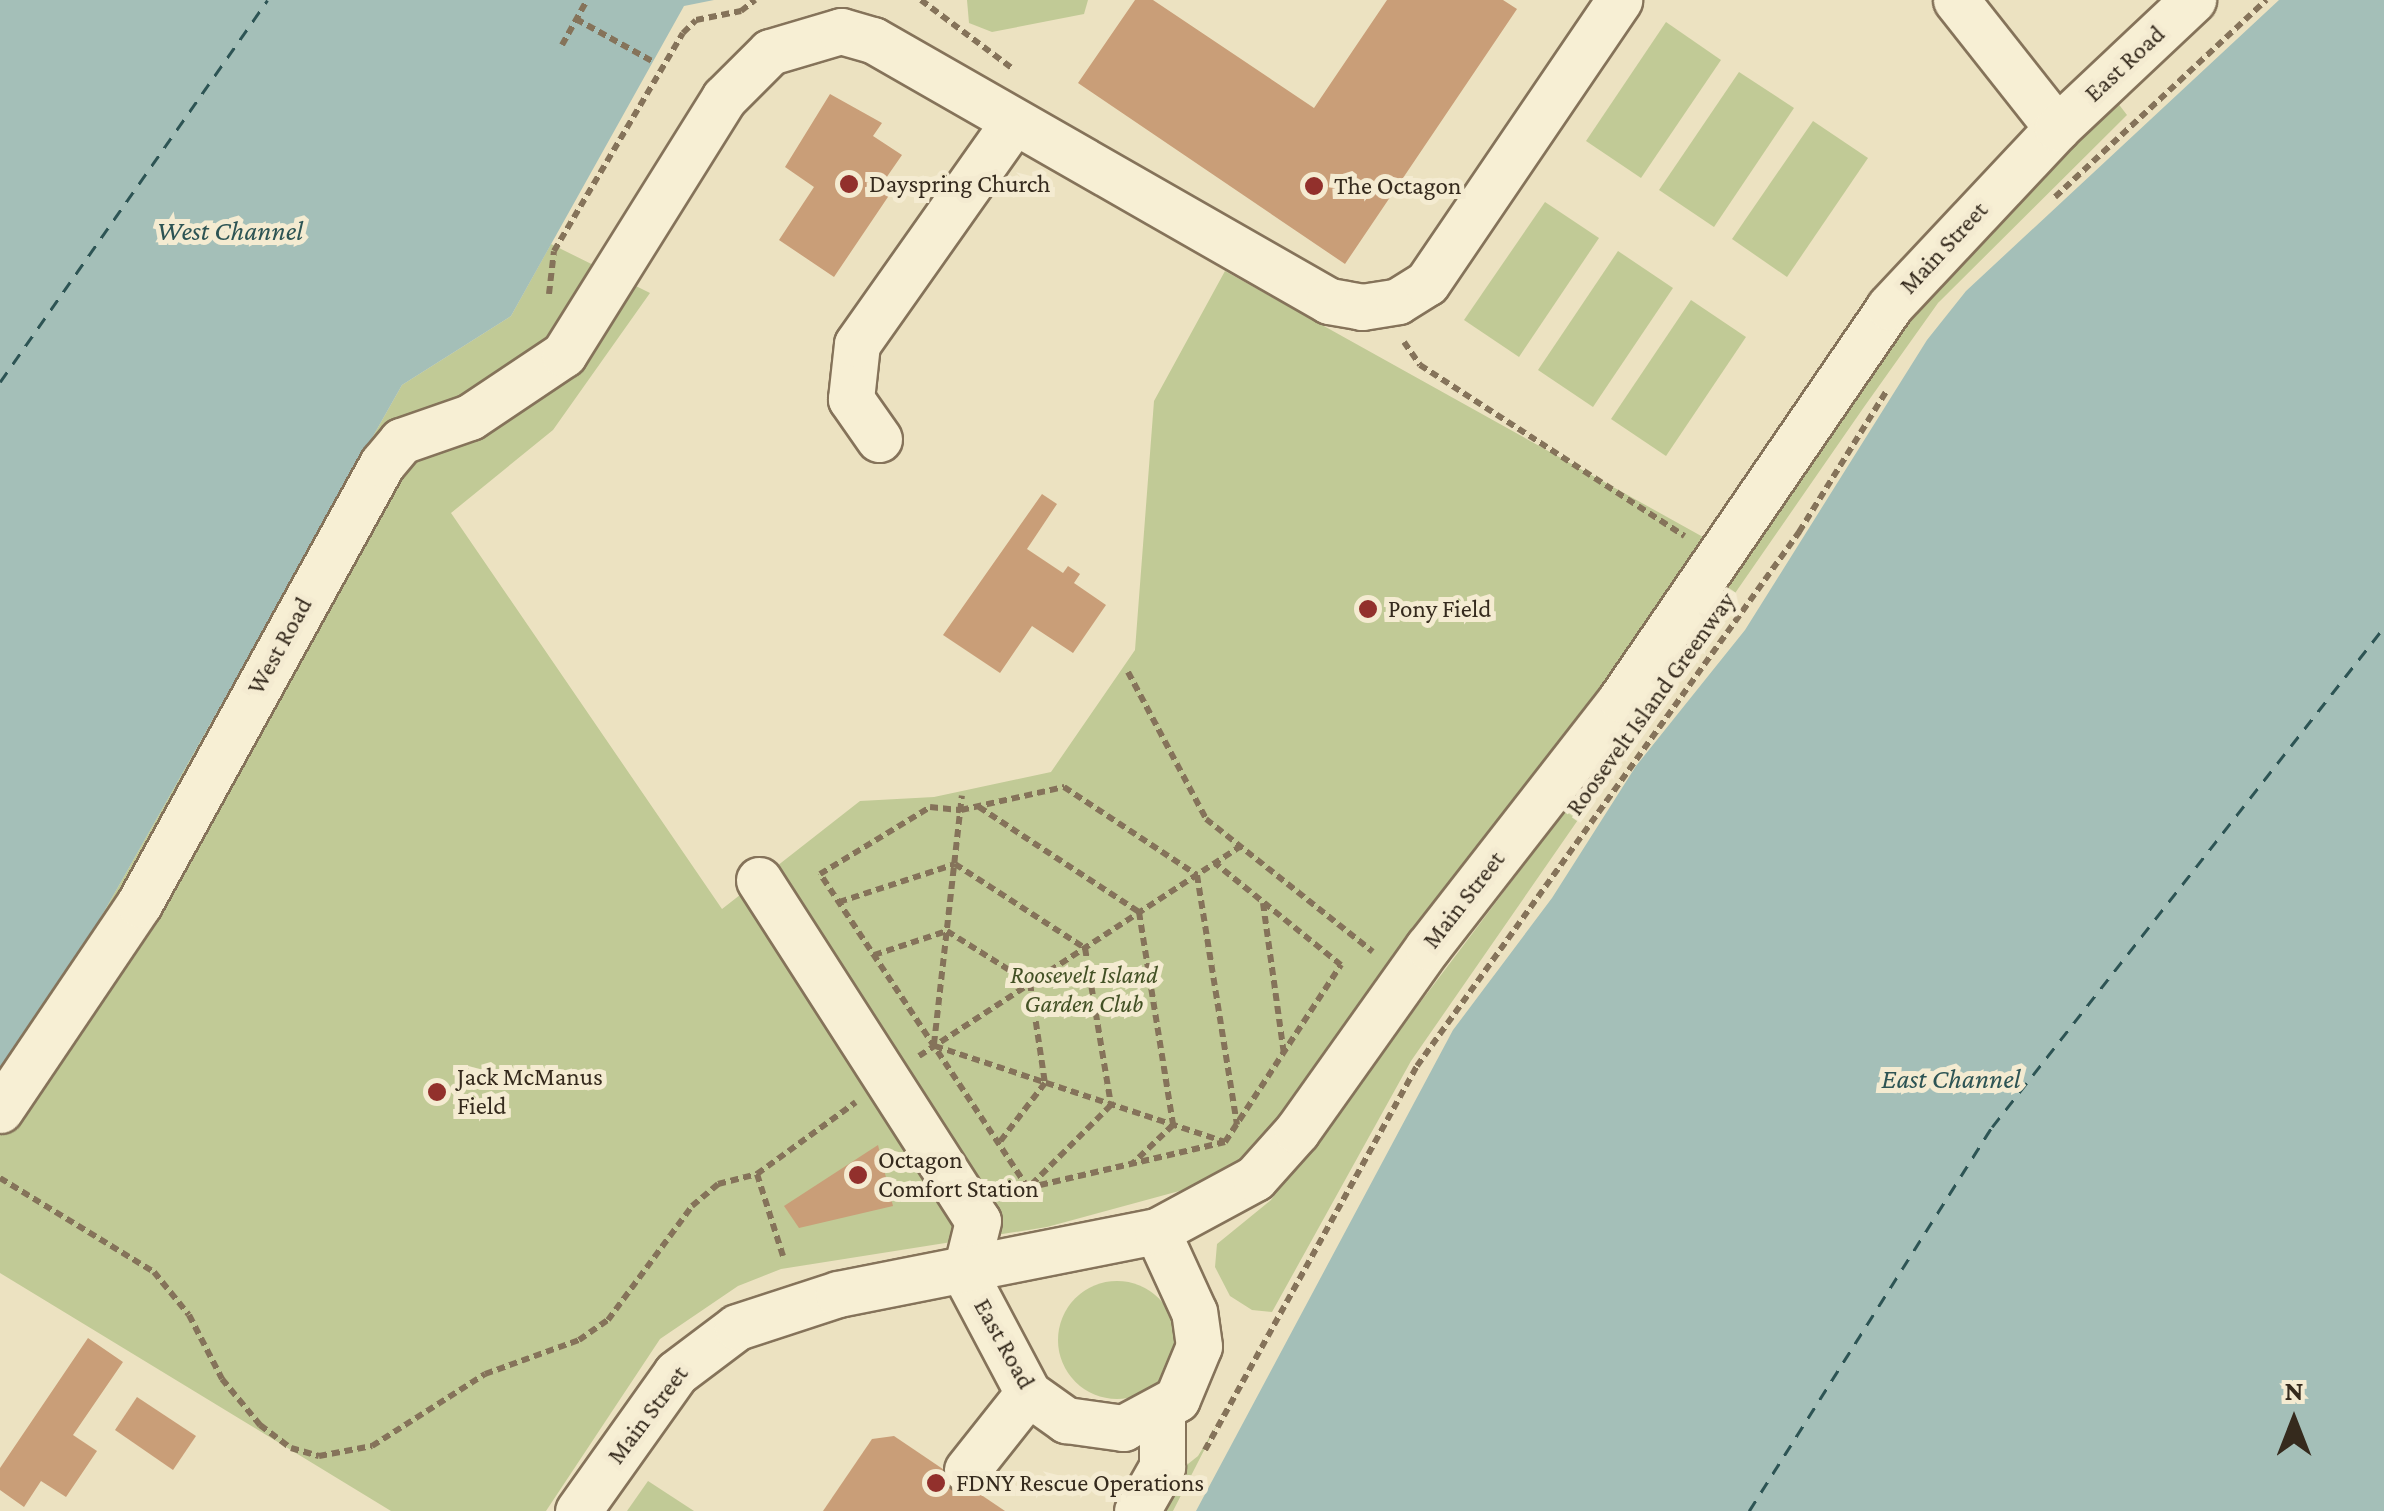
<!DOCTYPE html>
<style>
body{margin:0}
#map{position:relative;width:2384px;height:1511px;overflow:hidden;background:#ece2c1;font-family:"Crimson Pro",serif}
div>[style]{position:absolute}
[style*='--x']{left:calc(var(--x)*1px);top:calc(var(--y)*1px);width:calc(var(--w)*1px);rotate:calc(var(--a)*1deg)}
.green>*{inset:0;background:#c1ca96}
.round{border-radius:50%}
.water>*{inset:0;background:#a4bfb8}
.ferry>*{height:2.5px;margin-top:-1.25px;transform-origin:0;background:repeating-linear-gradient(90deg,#2d5454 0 12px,transparent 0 22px)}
.building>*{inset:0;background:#c99e78}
.path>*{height:6px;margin-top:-3px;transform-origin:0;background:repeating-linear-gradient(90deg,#85735a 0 8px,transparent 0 13px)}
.roads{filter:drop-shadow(2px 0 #85735a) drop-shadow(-2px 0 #85735a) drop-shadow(0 2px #85735a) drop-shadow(0 -2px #85735a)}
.minor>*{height:45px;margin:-22.5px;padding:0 22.5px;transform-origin:22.5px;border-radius:22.5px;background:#f7efd4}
.dots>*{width:28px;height:28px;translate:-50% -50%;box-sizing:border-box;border:5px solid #f4ebd1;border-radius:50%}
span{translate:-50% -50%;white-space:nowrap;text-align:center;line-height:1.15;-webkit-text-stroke:10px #f4ebd1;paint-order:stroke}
.street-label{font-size:25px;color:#352a1d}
.poi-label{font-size:25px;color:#352a1d}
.left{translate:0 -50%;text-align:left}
.park-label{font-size:25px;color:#435125;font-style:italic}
.water-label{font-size:28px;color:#2d5454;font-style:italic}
.north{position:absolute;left:2244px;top:1371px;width:100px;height:100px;-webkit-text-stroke:8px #f4ebd1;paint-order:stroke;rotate:0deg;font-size:28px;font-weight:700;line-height:40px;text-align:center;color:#352a1d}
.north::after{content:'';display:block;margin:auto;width:35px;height:45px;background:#352a1d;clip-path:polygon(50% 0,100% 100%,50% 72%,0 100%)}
</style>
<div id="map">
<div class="green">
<div style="clip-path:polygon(967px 0,1088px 0,1084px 14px,992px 32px,969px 23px)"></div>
<div style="clip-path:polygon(1666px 22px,1721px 60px,1641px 178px,1586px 141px)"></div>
<div style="clip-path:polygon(1739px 72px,1794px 108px,1714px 227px,1659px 190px)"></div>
<div style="clip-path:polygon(2117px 102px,2127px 115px,1938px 303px,1864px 407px,1411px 1061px,1272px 1312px,1252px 1310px,1230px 1296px,1215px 1267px,1217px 1244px,1271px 1200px,1657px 689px,1885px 348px,1978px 242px)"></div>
<div style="clip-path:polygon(1813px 121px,1868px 158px,1787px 277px,1732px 239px)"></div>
<div style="clip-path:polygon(1545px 202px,1599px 238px,1519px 357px,1464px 320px)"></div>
<div style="clip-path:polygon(551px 244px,650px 293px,553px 430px,451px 513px,722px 909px,860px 801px,934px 797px,1051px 772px,1135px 650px,1154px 401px,1225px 271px,1712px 542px,1286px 1118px,1232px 1165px,1183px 1190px,1047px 1227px,781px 1269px,738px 1286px,660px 1339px,546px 1511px,391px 1511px,0 1273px,0 1070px,79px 956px,402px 385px,511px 316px)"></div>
<div style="clip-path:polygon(1618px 251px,1673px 288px,1593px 407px,1538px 370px)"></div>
<div style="clip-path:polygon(1691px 300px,1746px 337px,1666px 456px,1611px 419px)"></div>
<div class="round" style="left:1058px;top:1281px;width:118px;height:118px"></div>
<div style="clip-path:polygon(1218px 1423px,1173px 1511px,1157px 1511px,1178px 1472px,1198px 1456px)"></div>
<div style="clip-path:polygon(648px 1481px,694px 1511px,627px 1511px)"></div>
</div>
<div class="water">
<div style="clip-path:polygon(0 0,714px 0,684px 6px,511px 316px,402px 385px,79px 956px,0 1070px)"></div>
<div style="clip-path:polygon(2279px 0,2384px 0,2384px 1511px,1196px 1511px,1453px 1030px,1552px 898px,1636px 766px,1745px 630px,1927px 340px,1966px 291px)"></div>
</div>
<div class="ferry">
<div style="--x:0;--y:382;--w:466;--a:-55"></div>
<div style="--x:1749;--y:1511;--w:454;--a:-57.7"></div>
<div style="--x:1992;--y:1127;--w:635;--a:-51.9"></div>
</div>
<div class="building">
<div style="clip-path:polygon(1135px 0,1153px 0,1314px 108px,1387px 0,1503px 0,1517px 9px,1345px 264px,1078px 83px)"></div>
<div style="clip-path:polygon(830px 94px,882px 123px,873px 136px,902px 155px,884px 181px,894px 188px,834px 277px,779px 240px,814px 187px,785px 167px)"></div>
<div style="clip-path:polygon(1042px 494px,1057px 504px,1027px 549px,1063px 573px,1068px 566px,1080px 574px,1074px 583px,1106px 605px,1073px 653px,1032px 626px,1000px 673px,943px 635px)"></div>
<div style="clip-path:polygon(878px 1145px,893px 1206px,799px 1228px,784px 1206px)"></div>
<div style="clip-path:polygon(88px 1338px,123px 1362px,73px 1435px,97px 1451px,66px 1497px,41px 1481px,24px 1507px,0 1490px,0 1468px)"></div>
<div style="clip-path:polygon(137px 1397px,196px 1436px,173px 1470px,115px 1430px)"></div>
<div style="clip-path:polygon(894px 1436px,1005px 1511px,823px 1511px,872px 1439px)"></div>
</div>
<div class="path">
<div style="--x:921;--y:0;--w:114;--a:36.8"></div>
<div style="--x:576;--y:19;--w:89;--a:28.9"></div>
<div style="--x:562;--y:45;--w:51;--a:-60.9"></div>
<div style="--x:2055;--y:197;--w:289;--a:-43"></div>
<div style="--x:549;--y:294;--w:43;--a:-83.4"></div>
<div style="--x:554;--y:251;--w:253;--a:-59.4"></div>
<div style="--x:683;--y:33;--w:18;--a:-45"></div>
<div style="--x:696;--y:20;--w:46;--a:-11.3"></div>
<div style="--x:741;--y:11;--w:18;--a:-38"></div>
<div style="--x:1404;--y:342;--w:28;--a:55"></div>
<div style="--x:1420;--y:365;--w:315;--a:32.9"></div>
<div style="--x:1128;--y:672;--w:166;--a:62"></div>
<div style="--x:1206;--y:819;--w:213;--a:38.5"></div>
<div style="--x:979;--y:807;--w:191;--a:33.3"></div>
<div style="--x:1139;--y:912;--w:216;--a:80.9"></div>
<div style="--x:1173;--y:1125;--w:55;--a:136.5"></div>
<div style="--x:839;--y:902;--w:122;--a:-18.1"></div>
<div style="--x:955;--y:864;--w:155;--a:32.9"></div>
<div style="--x:1085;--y:948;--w:159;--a:80.6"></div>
<div style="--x:1111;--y:1105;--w:113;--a:135"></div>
<div style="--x:1263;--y:903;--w:152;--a:82.1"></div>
<div style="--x:874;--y:955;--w:77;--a:-18.2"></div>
<div style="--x:947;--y:931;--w:98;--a:32.1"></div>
<div style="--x:1030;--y:983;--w:101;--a:81.5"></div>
<div style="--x:1045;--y:1083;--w:76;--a:127.5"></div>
<div style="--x:934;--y:1044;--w:250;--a:-83.6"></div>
<div style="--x:935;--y:1046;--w:305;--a:18.3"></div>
<div style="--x:1225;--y:1142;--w:212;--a:-56.8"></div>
<div style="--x:1341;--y:965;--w:162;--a:-141"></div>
<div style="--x:919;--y:1056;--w:383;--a:-33.1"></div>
<div style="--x:1225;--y:1142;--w:202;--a:166.9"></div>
<div style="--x:1028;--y:1188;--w:377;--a:-123.5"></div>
<div style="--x:820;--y:874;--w:129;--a:-31.3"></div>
<div style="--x:930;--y:807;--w:31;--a:6"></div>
<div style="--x:961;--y:810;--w:106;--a:-12.6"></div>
<div style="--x:1064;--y:787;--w:159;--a:33.5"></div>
<div style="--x:1197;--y:875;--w:253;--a:80.9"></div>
<div style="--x:0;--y:1178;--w:180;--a:31.4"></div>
<div style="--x:154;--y:1272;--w:55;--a:50.9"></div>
<div style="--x:189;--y:1315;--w:72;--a:62.7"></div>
<div style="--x:222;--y:1379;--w:60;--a:50.4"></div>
<div style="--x:260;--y:1425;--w:39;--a:37"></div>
<div style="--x:291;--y:1448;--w:29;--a:16"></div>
<div style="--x:319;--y:1456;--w:54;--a:-10.7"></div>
<div style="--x:372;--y:1446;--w:134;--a:-32.5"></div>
<div style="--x:485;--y:1374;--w:100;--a:-19.9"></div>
<div style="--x:579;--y:1340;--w:35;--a:-35"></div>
<div style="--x:608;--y:1320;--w:142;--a:-53.6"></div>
<div style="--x:692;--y:1206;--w:34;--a:-40"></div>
<div style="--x:718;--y:1184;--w:40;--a:-14.4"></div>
<div style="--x:783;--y:1256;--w:86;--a:-107.6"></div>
<div style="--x:757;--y:1174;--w:122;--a:-36"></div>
<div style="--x:1205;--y:1450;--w:439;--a:-61.1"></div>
<div style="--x:1417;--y:1066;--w:657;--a:-54.42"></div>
<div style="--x:1799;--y:532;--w:167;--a:-58.2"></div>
</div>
<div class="roads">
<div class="minor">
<div style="--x:1956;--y:0;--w:163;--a:51.7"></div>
<div style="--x:879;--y:439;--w:49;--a:-125"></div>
<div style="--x:851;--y:399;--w:55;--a:-83.8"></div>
<div style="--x:857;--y:344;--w:269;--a:-54.8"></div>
<div style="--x:759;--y:880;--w:405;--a:57.3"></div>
<div style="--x:978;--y:1221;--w:55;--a:103.8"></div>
<div style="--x:0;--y:1110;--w:249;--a:-56"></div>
<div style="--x:139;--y:904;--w:503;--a:-61.09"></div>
<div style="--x:382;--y:464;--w:30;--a:-50"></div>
<div style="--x:401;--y:441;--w:73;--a:-19.2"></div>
<div style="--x:470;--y:417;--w:113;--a:-33.8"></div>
<div style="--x:564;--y:354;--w:302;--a:-58"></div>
<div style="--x:724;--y:98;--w:65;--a:-45"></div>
<div style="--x:770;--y:52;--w:74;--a:-16.5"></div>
<div style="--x:841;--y:31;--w:33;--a:16"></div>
<div style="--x:873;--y:40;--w:525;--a:29.79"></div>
<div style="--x:1329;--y:301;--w:34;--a:10"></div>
<div style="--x:1362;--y:307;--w:36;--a:-9"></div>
<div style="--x:1398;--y:301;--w:34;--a:-32"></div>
<div style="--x:1427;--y:283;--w:342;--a:-55.8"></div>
<div style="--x:965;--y:1274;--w:135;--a:62.1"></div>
<div style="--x:1028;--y:1393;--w:47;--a:35.4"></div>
<div style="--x:1066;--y:1420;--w:58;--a:8"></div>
<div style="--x:1123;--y:1428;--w:61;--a:-28.2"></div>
<div style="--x:1177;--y:1399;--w:57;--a:-67.5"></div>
<div style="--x:1199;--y:1346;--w:34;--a:-98"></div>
<div style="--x:1194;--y:1312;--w:89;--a:-114.6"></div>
<div style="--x:967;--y:1470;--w:98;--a:-51.6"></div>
<div style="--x:578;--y:1511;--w:169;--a:-54.6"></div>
<div style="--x:676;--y:1373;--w:76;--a:-37"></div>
<div style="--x:737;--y:1327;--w:106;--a:-18.1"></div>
<div style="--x:838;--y:1294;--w:325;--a:-11.2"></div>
<div style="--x:1157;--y:1231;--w:111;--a:-28.4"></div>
<div style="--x:1255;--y:1178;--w:63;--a:-48.2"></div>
<div style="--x:1297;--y:1131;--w:226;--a:-54.6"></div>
<div style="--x:1428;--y:947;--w:314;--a:-52.1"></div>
<div style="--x:1621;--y:699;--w:475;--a:-55.6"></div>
<div style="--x:1889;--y:307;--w:245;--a:-46.8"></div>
<div style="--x:2057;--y:128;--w:187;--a:-43.3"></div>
<div style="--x:1137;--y:1511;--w:51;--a:-60.4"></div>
<div style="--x:1162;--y:1467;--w:55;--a:-90"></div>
</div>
</div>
<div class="dots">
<div style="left:849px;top:184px;background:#92302c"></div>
<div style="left:1314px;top:186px;background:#92302c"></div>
<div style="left:1368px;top:609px;background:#92302c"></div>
<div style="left:437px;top:1092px;background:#92302c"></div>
<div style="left:858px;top:1175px;background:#92302c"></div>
<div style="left:936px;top:1483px;background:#92302c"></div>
</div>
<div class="street-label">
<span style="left:2125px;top:64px;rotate:-43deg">East Road</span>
<span style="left:1944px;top:248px;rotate:-47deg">Main Street</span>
<span style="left:280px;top:646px;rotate:-61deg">West Road</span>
<span style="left:1651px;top:704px;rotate:-54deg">Roosevelt Island Greenway</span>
<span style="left:1464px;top:900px;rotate:-52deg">Main Street</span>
<span style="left:1004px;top:1344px;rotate:61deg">East Road</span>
<span style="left:648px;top:1415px;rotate:-53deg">Main Street</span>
</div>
<div class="poi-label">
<span class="left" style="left:869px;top:184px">Dayspring Church</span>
<span class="left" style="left:1334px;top:186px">The Octagon</span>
<span class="left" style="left:1388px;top:609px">Pony Field</span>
<span class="left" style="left:457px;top:1092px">Jack McManus<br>Field</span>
<span class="left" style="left:878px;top:1175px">Octagon<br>Comfort Station</span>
<span class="left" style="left:956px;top:1483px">FDNY Rescue Operations</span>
</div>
<div class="park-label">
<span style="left:1084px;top:990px">Roosevelt Island<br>Garden Club</span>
</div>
<div class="water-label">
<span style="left:230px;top:231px">West Channel</span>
<span style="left:1951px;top:1079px">East Channel</span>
</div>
<div class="north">N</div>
</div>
